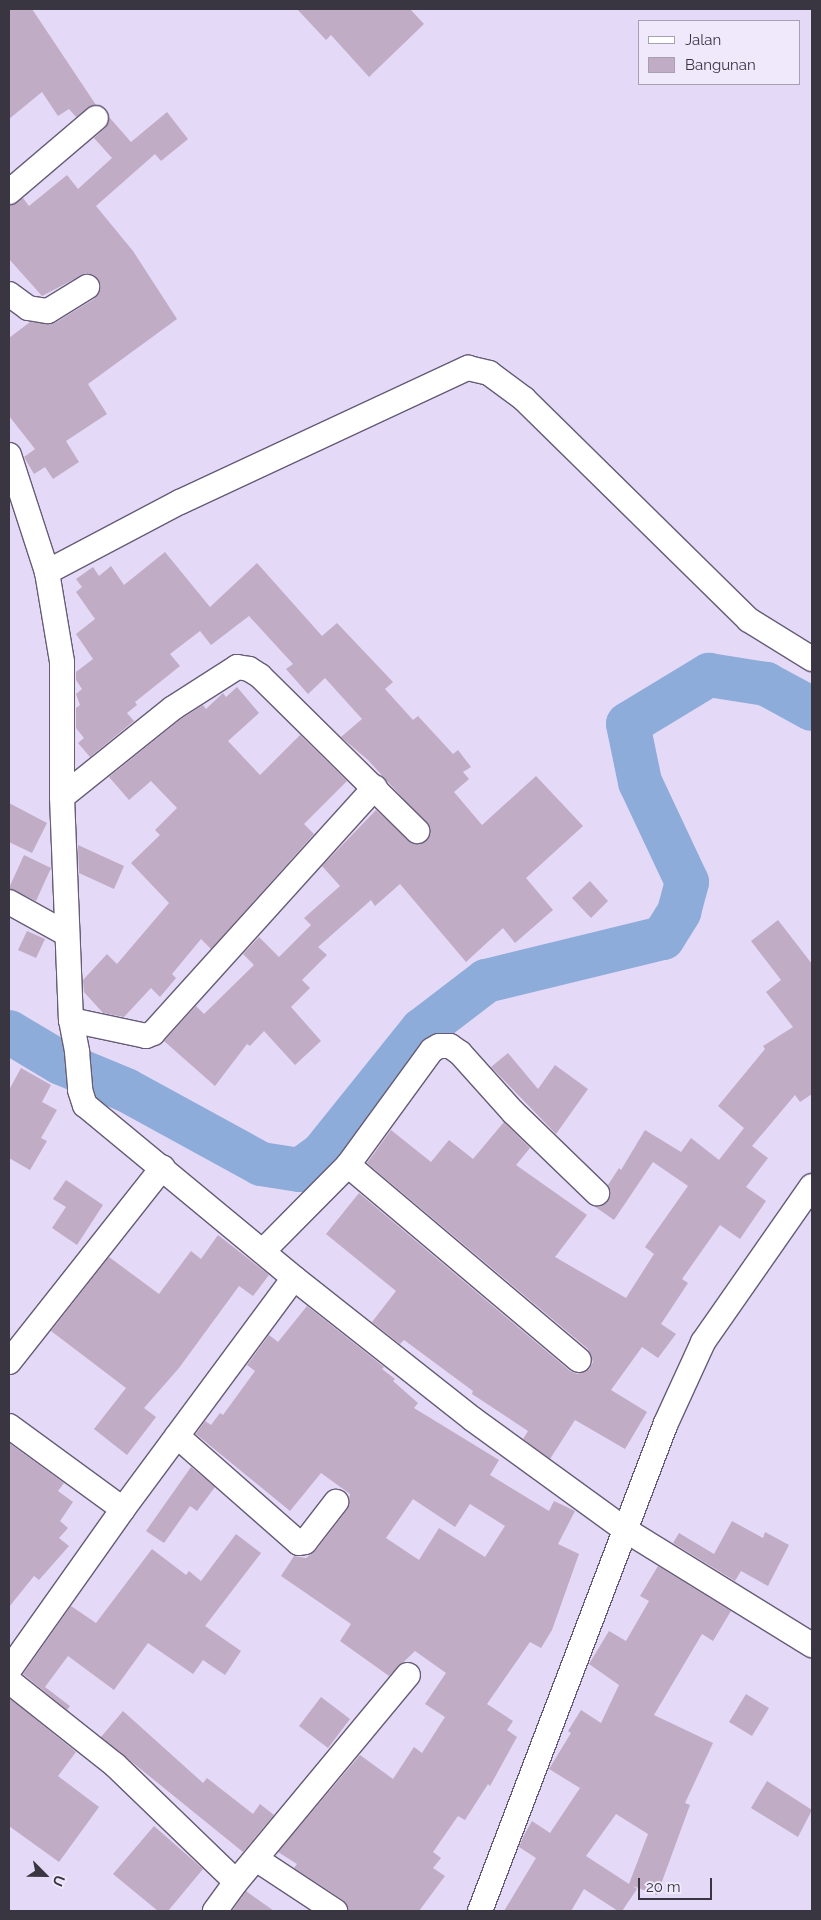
<!DOCTYPE html>
<style>
body{margin:0}
#map{position:relative;width:821px;height:1920px;overflow:hidden;background:#e4d9f7;font-family:Raleway,sans-serif}
div>[style]{position:absolute}
[style*='--x']{left:calc(var(--x)*1px);top:calc(var(--y)*1px);width:calc(var(--w)*1px);rotate:calc(var(--a)*1deg)}
.river>*{height:44px;margin:-22px;padding:0 22px;transform-origin:22px;border-radius:22px;background:#8dacd9}
.building>*{inset:0;background:#c1acc6}
.roads{filter:drop-shadow(1px 0 #665c76) drop-shadow(-1px 0 #665c76) drop-shadow(0 1px #665c76) drop-shadow(0 -1px #665c76)}
.minor>*{height:24px;margin:-12px;padding:0 12px;transform-origin:12px;border-radius:12px;background:#fff}
span{translate:-50% -50%;white-space:nowrap;text-align:center;line-height:1.15;-webkit-text-stroke:4.5px #efe9fb;paint-order:stroke}
.frame{position:absolute;inset:0;border:10px solid #393541;pointer-events:none}
.legend{position:absolute;left:638px;top:20px;width:162px;height:65px;box-sizing:border-box;background:#efe9fb;border:1px solid #a6a1b1;margin:0;padding:6px 9px;list-style:none;font-size:15px;color:#393541}
.legend li{display:flex;align-items:center;gap:10px;height:25px}
.legend b{width:25px;border:1px solid #a6a1b1}
.north{position:absolute;left:20px;top:1850px;width:50px;height:50px;-webkit-text-stroke:4px #efe9fb;paint-order:stroke;rotate:113deg;font-size:14px;font-weight:700;line-height:20px;text-align:center;color:#393541}
.north::after{content:'';display:block;margin:auto;width:18px;height:22px;background:#393541;clip-path:polygon(50% 0,100% 100%,50% 72%,0 100%)}
.scale{position:absolute;left:638px;top:1878px;width:74px;height:22px;box-sizing:border-box;border:2px solid #393541;border-top:0;padding-left:6px;font-size:15px;line-height:18px;white-space:nowrap;color:#393541;-webkit-text-stroke:4px #efe9fb;paint-order:stroke}
</style>
<div id="map">
<div class="river">
<div style="--x:9;--y:1032;--w:61;--a:30.8"></div>
<div style="--x:61;--y:1063;--w:70;--a:22.6"></div>
<div style="--x:126;--y:1090;--w:154;--a:28.7"></div>
<div style="--x:261;--y:1164;--w:39;--a:9"></div>
<div style="--x:300;--y:1170;--w:29;--a:-36"></div>
<div style="--x:323;--y:1153;--w:158;--a:-51.2"></div>
<div style="--x:422;--y:1030;--w:81;--a:-37.4"></div>
<div style="--x:486;--y:981;--w:182;--a:-13.7"></div>
<div style="--x:663;--y:938;--w:31;--a:-58"></div>
<div style="--x:679;--y:912;--w:31;--a:-75"></div>
<div style="--x:687;--y:882;--w:110;--a:-115.2"></div>
<div style="--x:640;--y:782;--w:59;--a:-101.7"></div>
<div style="--x:628;--y:724;--w:95;--a:-31.2"></div>
<div style="--x:709;--y:675;--w:58;--a:9"></div>
<div style="--x:766;--y:684;--w:52;--a:28.5"></div>
</div>
<div class="building">
<div style="clip-path:polygon(9px 9px,32px 9px,96px 105px,76px 117px,69px 109px,58px 116px,42px 92px,9px 119px)"></div>
<div style="clip-path:polygon(297px 9px,410px 9px,424px 24px,369px 77px,331px 35px,326px 40px)"></div>
<div style="clip-path:polygon(167px 112px,188px 139px,161px 161px,155px 154px,96px 206px,133px 251px,177px 319px,88px 384px,107px 414px,66px 441px,79px 462px,53px 479px,45px 467px,34px 474px,24px 457px,35px 449px,9px 416px,9px 338px,30px 322px,55px 323px,94px 299px,101px 286px,94px 275px,86px 273px,42px 296px,9px 259px,9px 205px,23px 198px,29px 206px,67px 175px,78px 189px,112px 158px,94px 138px,105px 128px,109px 117px,131px 142px)"></div>
<div style="clip-path:polygon(165px 552px,210px 607px,257px 563px,322px 636px,337px 623px,393px 682px,385px 689px,413px 720px,418px 716px,453px 754px,458px 750px,471px 767px,463px 772px,469px 779px,454px 792px,482px 825px,536px 776px,583px 826px,526px 878px,553px 910px,515px 943px,503px 928px,466px 962px,400px 884px,375px 906px,371px 900px,318px 947px,327px 955px,302px 980px,310px 988px,291px 1007px,321px 1041px,295px 1065px,264px 1031px,250px 1046px,247px 1044px,215px 1086px,164px 1041px,196px 1006px,204px 1014px,254px 965px,243px 954px,259px 937px,279px 957px,311px 925px,304px 918px,340px 886px,322px 866px,376px 810px,413px 844px,426px 841px,430px 828px,368px 760px,341px 737px,362px 719px,325px 678px,308px 694px,286px 669px,293px 664px,249px 616px,211px 645px,200px 631px,170px 654px,180px 666px,135px 702px,137px 705px,127px 713px,134px 721px,90px 757px,78px 743px,84px 738px,76px 728px,76px 708px,80px 705px,76px 694px,82px 689px,76px 680px,76px 672px,93px 659px,76px 634px,95px 619px,76px 592px,82px 587px,76px 579px,93px 567px,99px 576px,111px 566px,124px 585px)"></div>
<div style="clip-path:polygon(237px 687px,259px 713px,228px 741px,260px 775px,300px 735px,347px 781px,304px 824px,314px 834px,211px 949px,201px 939px,172px 974px,176px 978px,160px 997px,151px 988px,124px 1017px,103px 1013px,84px 992px,83px 980px,107px 954px,117px 964px,169px 903px,131px 863px,160px 835px,155px 830px,177px 808px,151px 781px,129px 800px,109px 777px,181px 719px,203px 705px,206px 709px,223px 693px,226px 697px)"></div>
<div style="clip-path:polygon(9px 803px,47px 823px,32px 853px,9px 842px)"></div>
<div style="clip-path:polygon(78px 845px,124px 866px,114px 889px,79px 873px)"></div>
<div style="clip-path:polygon(24px 855px,51px 868px,36px 901px,9px 888px)"></div>
<div style="clip-path:polygon(590px 881px,608px 901px,591px 918px,572px 898px)"></div>
<div style="clip-path:polygon(778px 920px,812px 964px,812px 1094px,800px 1102px,795px 1095px,752px 1146px,768px 1158px,746px 1187px,766px 1201px,740px 1239px,720px 1225px,682px 1279px,688px 1283px,661px 1324px,676px 1334px,658px 1358px,642px 1347px,611px 1390px,647px 1412px,625px 1449px,575px 1420px,550px 1459px,523px 1439px,528px 1431px,472px 1394px,473px 1391px,404px 1340px,400px 1344px,372px 1322px,396px 1291px,326px 1234px,359px 1193px,570px 1371px,577px 1374px,589px 1369px,593px 1362px,588px 1349px,367px 1163px,391px 1130px,431px 1162px,449px 1140px,473px 1159px,504px 1122px,530px 1148px,516px 1165px,587px 1215px,555px 1257px,626px 1298px,654px 1254px,645px 1247px,688px 1186px,653px 1162px,614px 1220px,594px 1206px,607px 1202px,610px 1196px,608px 1185px,619px 1168px,621px 1170px,645px 1130px,681px 1152px,691px 1138px,719px 1160px,744px 1128px,718px 1106px,765px 1049px,763px 1046px,793px 1027px,766px 992px,781px 980px,751px 941px)"></div>
<div style="clip-path:polygon(27px 931px,45px 939px,36px 958px,18px 950px)"></div>
<div style="clip-path:polygon(508px 1053px,538px 1089px,555px 1065px,588px 1089px,556px 1134px,491px 1067px)"></div>
<div style="clip-path:polygon(21px 1068px,51px 1085px,42px 1102px,57px 1110px,41px 1138px,47px 1141px,30px 1170px,9px 1158px,9px 1090px)"></div>
<div style="clip-path:polygon(66px 1180px,103px 1205px,77px 1245px,52px 1228px,66px 1207px,53px 1199px)"></div>
<div style="clip-path:polygon(218px 1235px,269px 1275px,253px 1296px,239px 1286px,179px 1368px,144px 1408px,156px 1417px,127px 1455px,94px 1429px,126px 1388px,51px 1331px,109px 1257px,159px 1294px,191px 1251px,201px 1259px)"></div>
<div style="clip-path:polygon(evenodd,307px 1306px,384px 1367px,382px 1369px,395px 1379px,393px 1381px,418px 1403px,414px 1408px,499px 1460px,490px 1475px,549px 1511px,554px 1501px,575px 1511px,558px 1544px,579px 1554px,552px 1630px,541px 1648px,530px 1642px,487px 1704px,513px 1721px,507px 1730px,517px 1737px,490px 1786px,488px 1784px,465px 1820px,458px 1816px,433px 1852px,441px 1858px,433px 1868px,445px 1876px,419px 1911px,349px 1911px,343px 1900px,294px 1868px,297px 1864px,278px 1852px,360px 1755px,393px 1779px,414px 1747px,422px 1753px,445px 1717px,425px 1704px,446px 1673px,415px 1651px,389px 1676px,340px 1641px,351px 1624px,281px 1576px,294px 1556px,306px 1558px,316px 1550px,347px 1510px,350px 1494px,321px 1473px,290px 1511px,196px 1434px,205px 1421px,211px 1425px,220px 1413px,223px 1415px,255px 1371px,247px 1365px,269px 1335px,278px 1342px,307px 1306px,413px 1499px,455px 1527px,470px 1504px,505px 1526px,485px 1557px,439px 1528px,419px 1560px,386px 1538px,413px 1499px)"></div>
<div style="clip-path:polygon(9px 1443px,64px 1483px,58px 1491px,73px 1502px,60px 1521px,68px 1528px,59px 1538px,69px 1546px,39px 1580px,34px 1576px,9px 1607px)"></div>
<div style="clip-path:polygon(191px 1467px,215px 1487px,197px 1511px,190px 1506px,164px 1543px,146px 1531px)"></div>
<div style="clip-path:polygon(732px 1521px,763px 1538px,765px 1532px,789px 1545px,768px 1586px,741px 1571px,735px 1581px,673px 1543px,679px 1533px,714px 1554px)"></div>
<div style="clip-path:polygon(236px 1534px,261px 1553px,205px 1626px,241px 1651px,225px 1675px,203px 1660px,193px 1674px,148px 1643px,114px 1690px,68px 1656px,45px 1687px,70px 1706px,67px 1710px,23px 1674px,71px 1606px,96px 1623px,152px 1549px,186px 1575px,189px 1571px,201px 1581px)"></div>
<div style="clip-path:polygon(evenodd,658px 1566px,731px 1611px,713px 1641px,702px 1634px,654px 1715px,713px 1743px,685px 1803px,690px 1805px,657px 1895px,633px 1886px,637px 1889px,622px 1911px,618px 1911px,584px 1889px,571px 1911px,504px 1911px,536px 1858px,519px 1847px,524px 1835px,532px 1821px,550px 1833px,580px 1788px,549px 1769px,571px 1733px,568px 1731px,581px 1710px,601px 1723px,619px 1685px,589px 1664px,609px 1631px,626px 1641px,649px 1601px,640px 1596px,658px 1566px,616px 1814px,648px 1834px,629px 1884px,586px 1856px,616px 1814px)"></div>
<div style="clip-path:polygon(746px 1694px,769px 1708px,752px 1736px,729px 1722px)"></div>
<div style="clip-path:polygon(321px 1697px,350px 1719px,328px 1748px,299px 1726px)"></div>
<div style="clip-path:polygon(9px 1698px,76px 1752px,58px 1776px,99px 1807px,59px 1862px,9px 1826px)"></div>
<div style="clip-path:polygon(123px 1711px,203px 1783px,207px 1778px,253px 1814px,260px 1804px,274px 1815px,243px 1852px,101px 1737px)"></div>
<div style="clip-path:polygon(767px 1781px,812px 1810px,798px 1837px,751px 1808px)"></div>
<div style="clip-path:polygon(154px 1826px,203px 1869px,168px 1911px,158px 1911px,113px 1874px)"></div>
<div style="clip-path:polygon(246px 1891px,274px 1911px,232px 1911px)"></div>
</div>
<div class="roads">
<div class="minor">
<div style="--x:9;--y:192;--w:114;--a:-40.4"></div>
<div style="--x:9;--y:294;--w:24;--a:36"></div>
<div style="--x:28;--y:308;--w:20;--a:9"></div>
<div style="--x:48;--y:311;--w:46;--a:-31.6"></div>
<div style="--x:9;--y:455;--w:123;--a:72"></div>
<div style="--x:47;--y:572;--w:91;--a:80.5"></div>
<div style="--x:62;--y:662;--w:135;--a:90"></div>
<div style="--x:62;--y:797;--w:223;--a:87.7"></div>
<div style="--x:71;--y:1020;--w:33;--a:79"></div>
<div style="--x:77;--y:1052;--w:38;--a:85"></div>
<div style="--x:80;--y:1090;--w:16;--a:72"></div>
<div style="--x:85;--y:1105;--w:271;--a:39.6"></div>
<div style="--x:294;--y:1278;--w:229;--a:38.3"></div>
<div style="--x:474;--y:1420;--w:185;--a:36"></div>
<div style="--x:624;--y:1529;--w:221;--a:31.7"></div>
<div style="--x:47;--y:572;--w:150;--a:-27.8"></div>
<div style="--x:180;--y:502;--w:318;--a:-25"></div>
<div style="--x:468;--y:368;--w:22;--a:13"></div>
<div style="--x:489;--y:373;--w:44;--a:36.6"></div>
<div style="--x:524;--y:399;--w:315;--a:44.5"></div>
<div style="--x:749;--y:620;--w:74;--a:31.8"></div>
<div style="--x:62;--y:797;--w:142;--a:-38.7"></div>
<div style="--x:173;--y:708;--w:76;--a:-32.6"></div>
<div style="--x:237;--y:667;--w:12;--a:9"></div>
<div style="--x:249;--y:669;--w:13;--a:32"></div>
<div style="--x:260;--y:676;--w:221;--a:44.6"></div>
<div style="--x:9;--y:902;--w:66;--a:28.9"></div>
<div style="--x:71;--y:1020;--w:77;--a:12"></div>
<div style="--x:146;--y:1036;--w:8;--a:-23"></div>
<div style="--x:153;--y:1033;--w:331;--a:-47.9"></div>
<div style="--x:348;--y:1165;--w:302;--a:40.2"></div>
<div style="--x:264;--y:1250;--w:120;--a:-45.3"></div>
<div style="--x:348;--y:1165;--w:142;--a:-53.9"></div>
<div style="--x:432;--y:1050;--w:8;--a:-30"></div>
<div style="--x:439;--y:1046;--w:11;--a:0"></div>
<div style="--x:450;--y:1046;--w:12;--a:35"></div>
<div style="--x:460;--y:1053;--w:79;--a:48.1"></div>
<div style="--x:513;--y:1112;--w:117;--a:44"></div>
<div style="--x:9;--y:1362;--w:248;--a:-51.7"></div>
<div style="--x:9;--y:1426;--w:141;--a:36.1"></div>
<div style="--x:177;--y:1436;--w:162;--a:41.3"></div>
<div style="--x:299;--y:1543;--w:6;--a:-9"></div>
<div style="--x:305;--y:1542;--w:51;--a:-52.2"></div>
<div style="--x:9;--y:1670;--w:197;--a:-54.7"></div>
<div style="--x:123;--y:1509;--w:287;--a:-53.5"></div>
<div style="--x:9;--y:1681;--w:135;--a:38.4"></div>
<div style="--x:115;--y:1765;--w:168;--a:44"></div>
<div style="--x:236;--y:1882;--w:36;--a:126"></div>
<div style="--x:256;--y:1859;--w:95;--a:33.4"></div>
<div style="--x:236;--y:1882;--w:269;--a:-50.3"></div>
<div style="--x:480;--y:1911;--w:522;--a:-69.14"></div>
<div style="--x:666;--y:1423;--w:89;--a:-65.4"></div>
<div style="--x:703;--y:1342;--w:190;--a:-55.1"></div>
</div>
</div>
<div class="frame"></div>
<ul class="legend">
<li><b style="height:6px;background:#fff"></b>Jalan</li>
<li><b style="height:14px;background:#c1acc6"></b>Bangunan</li>
</ul>
<div class="north">U</div>
<div class="scale">20 m</div>
</div>
